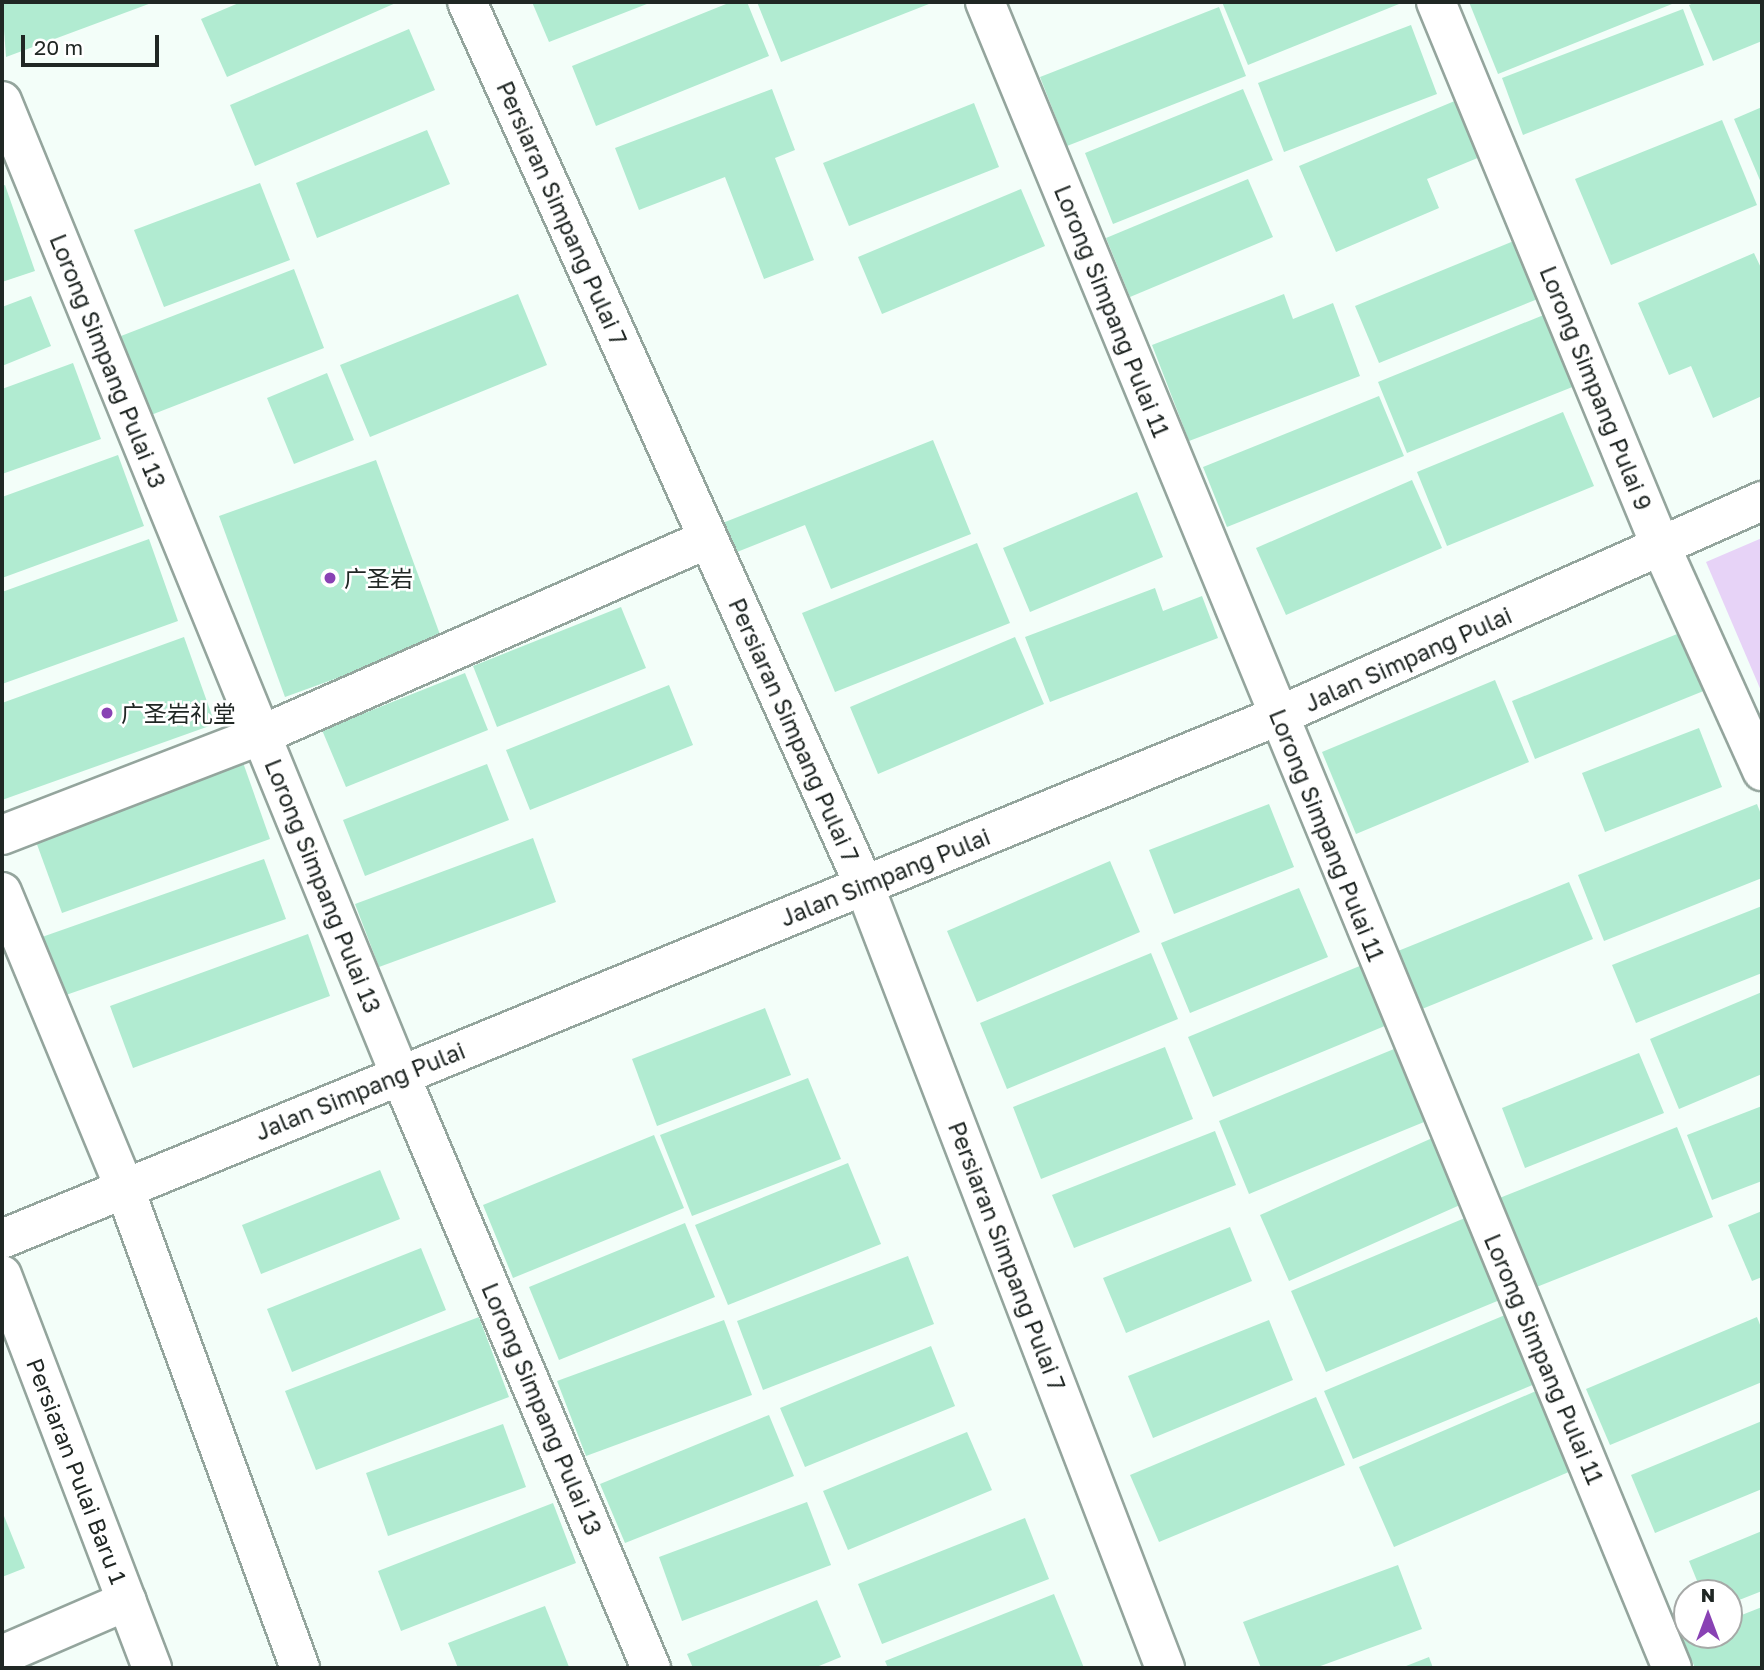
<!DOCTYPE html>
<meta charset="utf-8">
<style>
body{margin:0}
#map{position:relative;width:1764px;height:1670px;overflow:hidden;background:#f3fef9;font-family:"Golos Text","Noto Sans SC",sans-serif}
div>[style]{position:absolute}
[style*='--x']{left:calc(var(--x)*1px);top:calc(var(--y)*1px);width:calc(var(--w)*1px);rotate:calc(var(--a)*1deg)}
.green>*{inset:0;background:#e7d3f7}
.building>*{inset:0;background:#b1ebd1}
.roads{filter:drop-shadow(2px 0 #94a59d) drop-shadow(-2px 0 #94a59d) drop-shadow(0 2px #94a59d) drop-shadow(0 -2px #94a59d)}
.minor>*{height:38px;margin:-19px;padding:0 19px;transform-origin:19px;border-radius:19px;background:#fff}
.dots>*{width:19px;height:19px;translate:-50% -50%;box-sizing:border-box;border:4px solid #fff;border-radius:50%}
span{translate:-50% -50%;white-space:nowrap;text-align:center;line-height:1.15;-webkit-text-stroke:5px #fff;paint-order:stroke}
.street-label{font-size:23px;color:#202724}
.poi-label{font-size:23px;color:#202724}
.left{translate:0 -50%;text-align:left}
.frame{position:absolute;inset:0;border:4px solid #202724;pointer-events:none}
.north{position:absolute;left:1673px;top:1579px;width:70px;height:70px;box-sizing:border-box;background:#fff;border:2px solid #a6a9a7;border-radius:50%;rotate:0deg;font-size:19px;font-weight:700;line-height:28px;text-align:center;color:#202724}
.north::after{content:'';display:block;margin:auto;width:24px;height:32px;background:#8942b4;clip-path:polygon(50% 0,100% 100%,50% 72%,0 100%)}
.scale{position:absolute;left:21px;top:35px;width:138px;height:32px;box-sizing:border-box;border:4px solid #202724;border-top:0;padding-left:9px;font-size:21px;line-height:24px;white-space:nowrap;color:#202724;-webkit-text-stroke:5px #fff;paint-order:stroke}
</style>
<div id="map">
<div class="green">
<div style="clip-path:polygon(1762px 538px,1762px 693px,1706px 562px)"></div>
</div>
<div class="building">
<div style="clip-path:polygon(2px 2px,154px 2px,6px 57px)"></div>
<div style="clip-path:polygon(241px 2px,398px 2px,227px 77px,201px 19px)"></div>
<div style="clip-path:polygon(532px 2px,652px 2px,549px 42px)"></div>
<div style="clip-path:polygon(731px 2px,747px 2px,769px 56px,596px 126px,572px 66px)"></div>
<div style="clip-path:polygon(757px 2px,934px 2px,781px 62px)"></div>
<div style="clip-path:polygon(1222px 2px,1404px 2px,1248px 65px)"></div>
<div style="clip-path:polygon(1469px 2px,1677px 2px,1498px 74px)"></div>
<div style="clip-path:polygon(1696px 2px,1762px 2px,1762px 41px,1713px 61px,1689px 5px)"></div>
<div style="clip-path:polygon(1219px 7px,1246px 76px,1067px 146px,1040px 77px)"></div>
<div style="clip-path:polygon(1683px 9px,1704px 65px,1523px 135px,1502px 78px)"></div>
<div style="clip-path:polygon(1411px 25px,1437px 94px,1284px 152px,1258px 83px)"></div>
<div style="clip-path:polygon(409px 29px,435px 90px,255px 166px,230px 105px)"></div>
<div style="clip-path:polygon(772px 89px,795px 150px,775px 158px,814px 260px,764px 279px,725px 177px,639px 210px,615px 148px)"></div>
<div style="clip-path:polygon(1243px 89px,1273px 160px,1113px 224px,1085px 153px)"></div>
<div style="clip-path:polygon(1469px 95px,1492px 152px,1427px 179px,1439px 208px,1336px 252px,1299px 166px)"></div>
<div style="clip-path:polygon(974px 103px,999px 167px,849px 226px,823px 163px)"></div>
<div style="clip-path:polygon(1762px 107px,1762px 185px,1734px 119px)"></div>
<div style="clip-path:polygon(1722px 120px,1757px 205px,1611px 265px,1575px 179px)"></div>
<div style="clip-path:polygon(427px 130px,450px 184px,317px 238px,296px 183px)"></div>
<div style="clip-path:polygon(1248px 179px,1273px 237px,1130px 297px,1106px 238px)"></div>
<div style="clip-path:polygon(260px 183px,290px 260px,164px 307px,134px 230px)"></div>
<div style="clip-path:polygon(5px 185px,35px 271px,2px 282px,2px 186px)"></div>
<div style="clip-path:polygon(1021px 189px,1045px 246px,882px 314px,858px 257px)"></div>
<div style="clip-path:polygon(1526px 236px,1550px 294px,1379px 363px,1355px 306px)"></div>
<div style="clip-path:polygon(1754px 253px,1762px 270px,1762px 396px,1713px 418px,1691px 366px,1669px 375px,1638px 303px)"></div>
<div style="clip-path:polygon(294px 269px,324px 348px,151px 415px,121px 336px)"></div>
<div style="clip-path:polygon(518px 294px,547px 365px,370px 437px,340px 365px)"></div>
<div style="clip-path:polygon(1284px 294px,1293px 319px,1333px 303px,1360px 376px,1189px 441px,1152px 345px)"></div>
<div style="clip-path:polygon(31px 296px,51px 346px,2px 366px,2px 307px)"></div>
<div style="clip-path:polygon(1551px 312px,1580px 384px,1407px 453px,1378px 382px)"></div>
<div style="clip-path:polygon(73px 363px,101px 439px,2px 474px,2px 389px)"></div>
<div style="clip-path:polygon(327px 373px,354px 440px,294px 464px,267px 398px)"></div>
<div style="clip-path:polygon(1379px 396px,1404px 456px,1227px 527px,1203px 467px)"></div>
<div style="clip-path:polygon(1563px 412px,1594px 486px,1447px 546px,1417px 472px)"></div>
<div style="clip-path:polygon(933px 440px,971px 534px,831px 589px,805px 525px,732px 554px,720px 524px)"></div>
<div style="clip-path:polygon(118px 455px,144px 526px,2px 578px,2px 497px)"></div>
<div style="clip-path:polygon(376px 460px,442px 640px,285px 697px,219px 516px)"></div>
<div style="clip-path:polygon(1412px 480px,1442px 548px,1286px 615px,1256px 548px)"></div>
<div style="clip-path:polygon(1137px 492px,1163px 557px,1030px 612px,1003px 548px)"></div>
<div style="clip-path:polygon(149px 539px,178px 621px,2px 684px,2px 592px)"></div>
<div style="clip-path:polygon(977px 543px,1010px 623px,835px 692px,802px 613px)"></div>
<div style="clip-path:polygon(1155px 588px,1163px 611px,1202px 596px,1218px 638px,1050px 702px,1025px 637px)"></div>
<div style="clip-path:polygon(621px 607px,646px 668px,497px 727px,473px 666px)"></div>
<div style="clip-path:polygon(1687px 630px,1711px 688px,1535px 759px,1512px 701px)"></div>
<div style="clip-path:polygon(184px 637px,215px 724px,2px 800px,2px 703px)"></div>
<div style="clip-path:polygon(1015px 637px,1044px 704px,878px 774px,850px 707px)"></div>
<div style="clip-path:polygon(465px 673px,488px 730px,346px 787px,322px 730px)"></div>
<div style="clip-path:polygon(1495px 680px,1529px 762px,1356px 834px,1322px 752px)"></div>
<div style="clip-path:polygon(669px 685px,693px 745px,530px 810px,506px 750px)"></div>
<div style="clip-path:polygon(1699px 728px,1722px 787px,1605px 832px,1582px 773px)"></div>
<div style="clip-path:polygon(240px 754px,270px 839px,62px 913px,31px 828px)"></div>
<div style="clip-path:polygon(487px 764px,509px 820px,365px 876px,343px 820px)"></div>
<div style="clip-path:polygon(1269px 804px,1294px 867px,1174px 914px,1149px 850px)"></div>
<div style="clip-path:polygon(1757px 804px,1762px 817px,1762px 878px,1604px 941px,1578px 875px)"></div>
<div style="clip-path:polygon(533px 838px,556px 902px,379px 967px,355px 904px)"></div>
<div style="clip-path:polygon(264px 859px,286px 919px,63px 996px,42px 937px)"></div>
<div style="clip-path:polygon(1110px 861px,1140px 932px,977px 1002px,947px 931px)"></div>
<div style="clip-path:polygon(1569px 882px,1593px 939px,1422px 1009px,1398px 951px)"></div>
<div style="clip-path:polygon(1299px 888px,1328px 957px,1190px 1013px,1161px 943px)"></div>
<div style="clip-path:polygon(1762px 906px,1762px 973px,1636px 1023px,1612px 965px)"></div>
<div style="clip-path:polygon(308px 934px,330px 996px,133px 1068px,110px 1006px)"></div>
<div style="clip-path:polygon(1151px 953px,1178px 1019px,1007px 1089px,980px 1023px)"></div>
<div style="clip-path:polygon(1367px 963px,1392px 1023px,1213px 1097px,1188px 1037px)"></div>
<div style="clip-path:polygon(1762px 992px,1762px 1074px,1679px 1109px,1650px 1039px)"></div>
<div style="clip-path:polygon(765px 1008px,791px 1075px,657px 1126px,632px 1059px)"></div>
<div style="clip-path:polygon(1165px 1047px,1193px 1119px,1041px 1179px,1013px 1107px)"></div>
<div style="clip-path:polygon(1394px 1049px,1424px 1122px,1249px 1194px,1219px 1121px)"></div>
<div style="clip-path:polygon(1639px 1053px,1664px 1113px,1525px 1168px,1502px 1108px)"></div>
<div style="clip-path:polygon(808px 1078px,841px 1159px,692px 1216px,660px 1135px)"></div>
<div style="clip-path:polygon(1762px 1106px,1762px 1181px,1712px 1200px,1687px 1135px)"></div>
<div style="clip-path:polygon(1677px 1127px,1713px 1217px,1534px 1288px,1497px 1199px)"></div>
<div style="clip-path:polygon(1215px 1131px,1236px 1185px,1074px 1248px,1052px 1195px)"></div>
<div style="clip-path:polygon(654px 1135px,684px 1208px,513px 1278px,483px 1205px)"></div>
<div style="clip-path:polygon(1439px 1135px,1469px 1201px,1289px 1281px,1260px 1215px)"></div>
<div style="clip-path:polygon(848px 1163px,881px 1244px,728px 1305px,695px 1225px)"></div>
<div style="clip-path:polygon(380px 1170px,400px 1219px,261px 1274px,242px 1225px)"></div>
<div style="clip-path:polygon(1762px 1211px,1762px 1277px,1752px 1281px,1728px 1225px)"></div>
<div style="clip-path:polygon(1472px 1215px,1507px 1297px,1326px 1372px,1291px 1291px)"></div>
<div style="clip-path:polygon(685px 1223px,715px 1297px,559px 1360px,529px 1287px)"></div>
<div style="clip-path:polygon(1230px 1227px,1252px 1281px,1126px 1333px,1103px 1278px)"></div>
<div style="clip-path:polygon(421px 1248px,446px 1310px,292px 1372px,267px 1309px)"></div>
<div style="clip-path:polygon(908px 1256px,934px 1324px,763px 1390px,737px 1321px)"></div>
<div style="clip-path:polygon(1505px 1315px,1535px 1384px,1353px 1459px,1324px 1391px)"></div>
<div style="clip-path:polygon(479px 1317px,509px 1397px,316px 1470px,285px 1391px)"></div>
<div style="clip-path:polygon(1757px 1317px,1762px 1330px,1762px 1382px,1610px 1445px,1586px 1389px)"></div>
<div style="clip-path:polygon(724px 1320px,752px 1395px,586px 1456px,557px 1381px)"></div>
<div style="clip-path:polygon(1269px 1320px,1293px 1380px,1153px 1438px,1128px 1376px)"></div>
<div style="clip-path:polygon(931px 1346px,955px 1406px,805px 1467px,780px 1408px)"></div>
<div style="clip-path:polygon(1536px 1391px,1571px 1471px,1394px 1547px,1359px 1467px)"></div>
<div style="clip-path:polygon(1316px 1397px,1345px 1465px,1159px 1542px,1130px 1475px)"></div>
<div style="clip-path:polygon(769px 1415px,794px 1476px,625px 1543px,600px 1484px)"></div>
<div style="clip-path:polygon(1762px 1421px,1762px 1489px,1655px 1533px,1631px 1475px)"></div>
<div style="clip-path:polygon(503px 1424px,526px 1487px,388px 1536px,366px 1473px)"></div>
<div style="clip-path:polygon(967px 1432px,992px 1490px,848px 1550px,823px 1491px)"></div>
<div style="clip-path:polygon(807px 1502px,831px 1565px,682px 1621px,659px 1557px)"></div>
<div style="clip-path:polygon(553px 1503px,576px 1563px,401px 1631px,378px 1571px)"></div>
<div style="clip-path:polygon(2px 1511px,25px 1568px,2px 1577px)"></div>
<div style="clip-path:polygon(1025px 1518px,1049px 1579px,882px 1644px,858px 1584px)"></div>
<div style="clip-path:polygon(1762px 1531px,1762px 1591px,1729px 1604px,1729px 1593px,1702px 1593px,1689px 1561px)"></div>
<div style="clip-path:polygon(1398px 1565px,1422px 1629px,1315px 1668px,1261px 1668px,1243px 1622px)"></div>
<div style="clip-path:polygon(1054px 1594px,1084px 1668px,888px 1668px,885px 1661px)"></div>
<div style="clip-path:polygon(817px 1600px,841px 1657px,814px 1668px,693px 1668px,687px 1654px)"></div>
<div style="clip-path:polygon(545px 1606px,569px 1667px,458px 1668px,448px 1643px)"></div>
<div style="clip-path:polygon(1762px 1607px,1762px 1668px,1695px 1668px,1683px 1639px,1729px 1635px,1729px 1620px)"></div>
<div style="clip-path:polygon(1429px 1657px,1433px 1668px,1401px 1668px)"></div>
</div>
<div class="roads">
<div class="minor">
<div style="--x:467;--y:2;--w:968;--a:65.79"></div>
<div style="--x:864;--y:885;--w:839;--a:68.97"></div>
<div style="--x:985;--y:2;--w:1802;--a:67.59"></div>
<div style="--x:1436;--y:2;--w:590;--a:67.57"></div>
<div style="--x:1661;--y:547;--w:246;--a:65.7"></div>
<div style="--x:2;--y:101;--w:1052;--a:67.77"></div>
<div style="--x:400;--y:1075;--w:644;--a:67.06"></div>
<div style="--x:2;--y:835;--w:278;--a:-21.1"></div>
<div style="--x:261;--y:735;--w:488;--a:-23.7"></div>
<div style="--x:2;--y:892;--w:319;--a:67.5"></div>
<div style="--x:124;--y:1187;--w:512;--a:69.9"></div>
<div style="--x:2;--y:1239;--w:1379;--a:-22.29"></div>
<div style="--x:1278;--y:716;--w:530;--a:-23.95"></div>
<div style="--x:2;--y:1275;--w:421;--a:69.1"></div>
<div style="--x:2;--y:1655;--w:136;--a:-23.4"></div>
</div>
</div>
<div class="dots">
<div style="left:330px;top:578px;background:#8942b4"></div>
<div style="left:107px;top:713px;background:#8942b4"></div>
</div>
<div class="street-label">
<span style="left:562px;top:213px;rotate:66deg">Persiaran Simpang Pulai 7</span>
<span style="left:1112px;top:311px;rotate:68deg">Lorong Simpang Pulai 11</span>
<span style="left:108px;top:361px;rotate:68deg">Lorong Simpang Pulai 13</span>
<span style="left:1596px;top:388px;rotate:68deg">Lorong Simpang Pulai 9</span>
<span style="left:1408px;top:659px;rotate:-24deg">Jalan Simpang Pulai</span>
<span style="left:794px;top:730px;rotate:66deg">Persiaran Simpang Pulai 7</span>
<span style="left:1327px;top:835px;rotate:68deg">Lorong Simpang Pulai 11</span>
<span style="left:885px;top:877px;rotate:-22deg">Jalan Simpang Pulai</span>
<span style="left:323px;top:886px;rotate:68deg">Lorong Simpang Pulai 13</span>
<span style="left:360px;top:1091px;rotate:-22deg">Jalan Simpang Pulai</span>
<span style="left:1007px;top:1256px;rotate:69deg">Persiaran Simpang Pulai 7</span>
<span style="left:1544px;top:1359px;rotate:67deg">Lorong Simpang Pulai 11</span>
<span style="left:542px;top:1409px;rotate:67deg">Lorong Simpang Pulai 13</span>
<span style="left:77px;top:1471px;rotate:69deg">Persiaran Pulai Baru 1</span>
</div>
<div class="poi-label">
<span class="left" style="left:344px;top:578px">广圣岩</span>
<span class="left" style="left:121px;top:713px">广圣岩礼堂</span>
</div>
<div class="frame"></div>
<div class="north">N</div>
<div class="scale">20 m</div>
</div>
